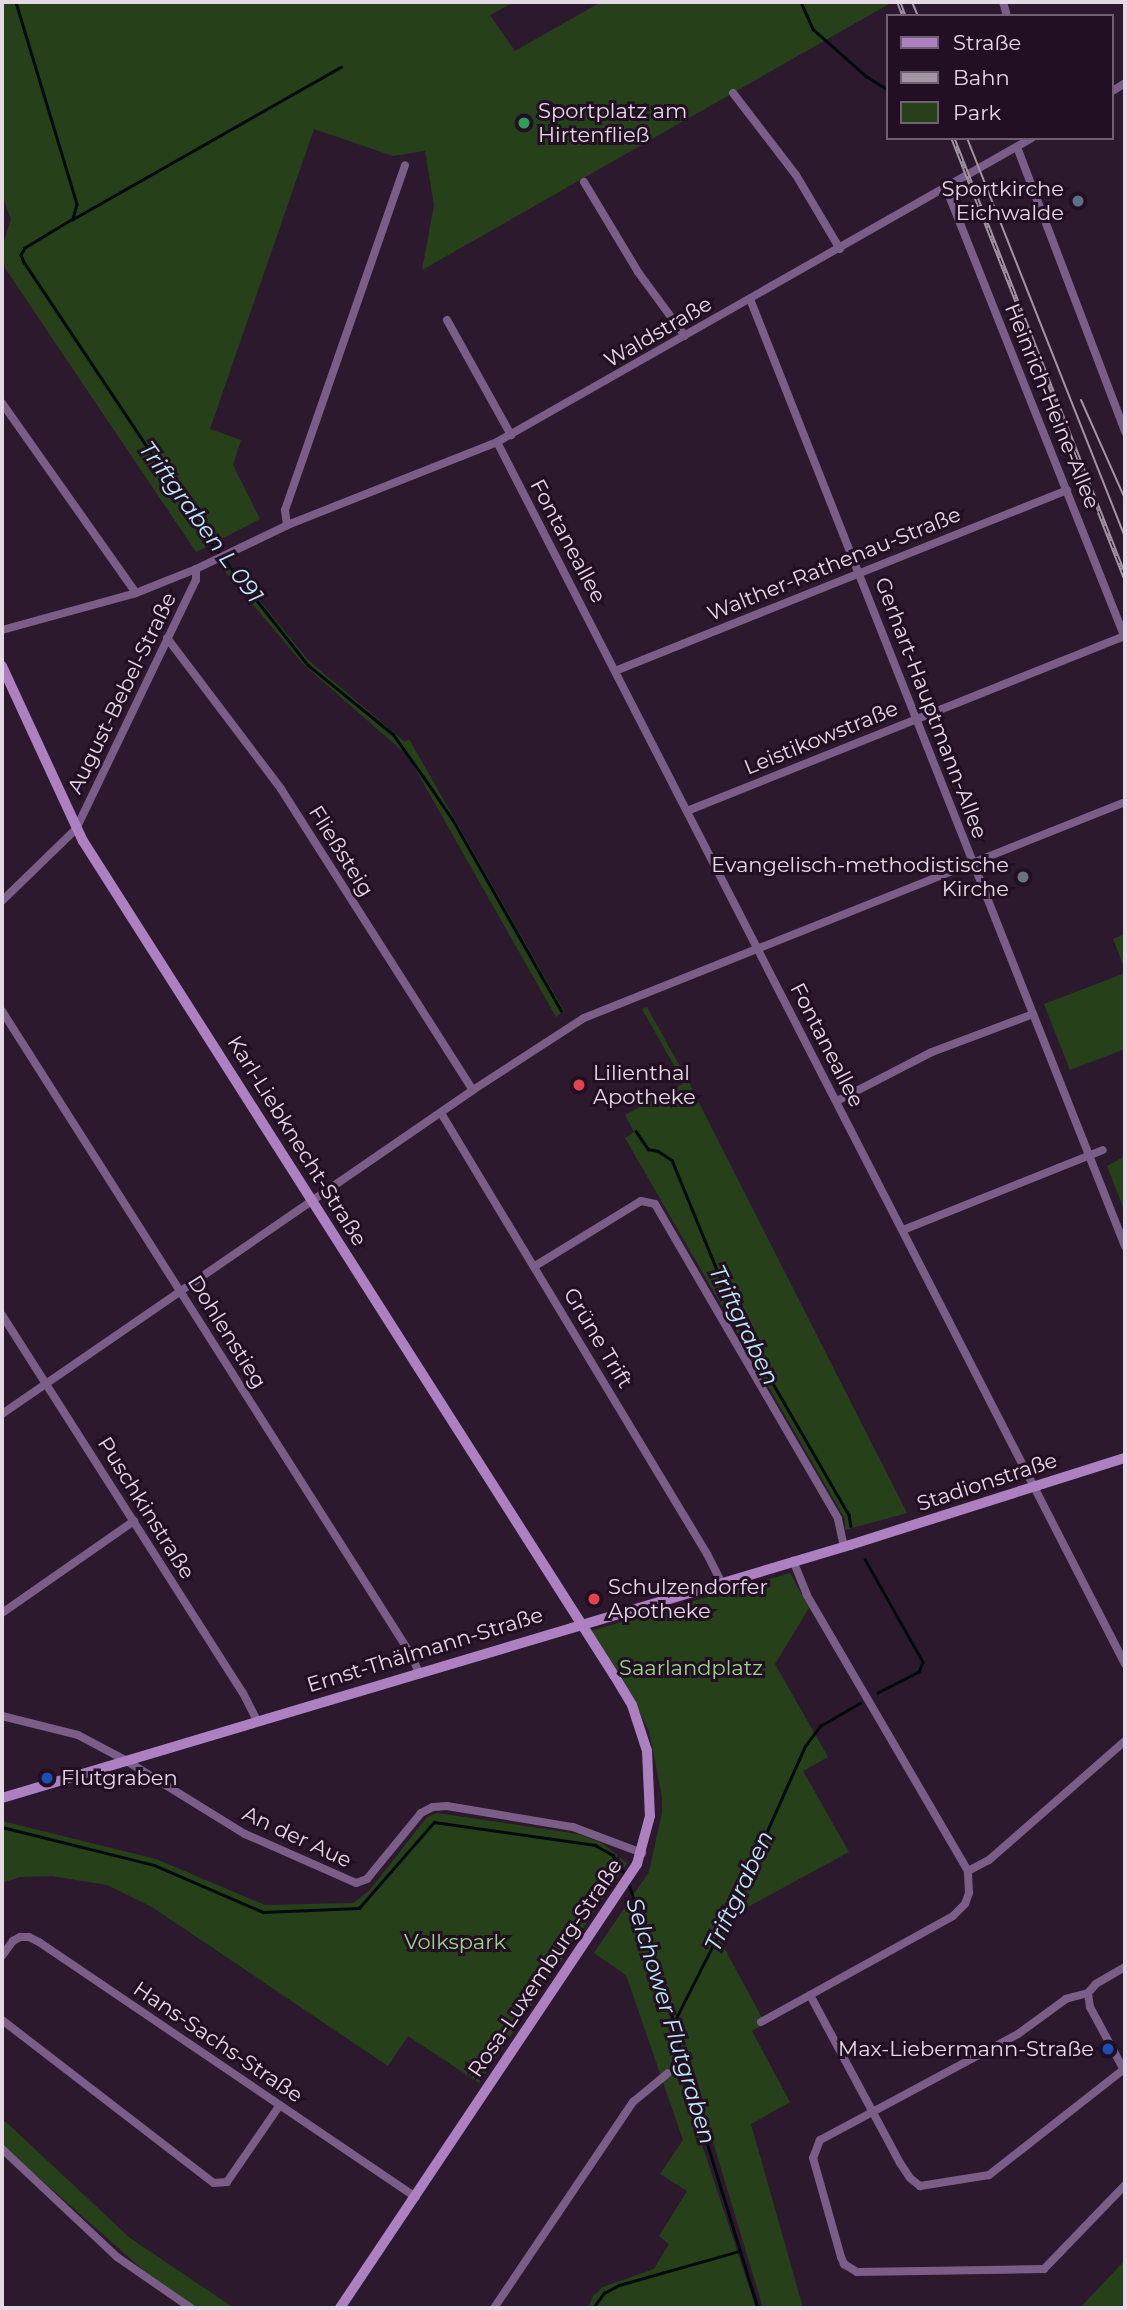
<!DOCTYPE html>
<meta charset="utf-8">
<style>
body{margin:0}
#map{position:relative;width:1127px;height:2310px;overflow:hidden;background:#2c192d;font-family:Montserrat,sans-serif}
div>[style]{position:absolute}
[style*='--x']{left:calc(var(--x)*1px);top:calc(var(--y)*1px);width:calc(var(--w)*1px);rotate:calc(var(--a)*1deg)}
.green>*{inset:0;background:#26411a}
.stream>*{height:2.5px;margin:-1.25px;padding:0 1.25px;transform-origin:1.25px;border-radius:1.25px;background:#010a0d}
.street>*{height:8px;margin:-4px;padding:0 4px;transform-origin:4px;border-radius:4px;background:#7a5e87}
.secondary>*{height:10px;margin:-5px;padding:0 5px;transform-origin:5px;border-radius:5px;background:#ad80c2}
.tram>*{height:2px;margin:-1px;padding:0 1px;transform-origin:1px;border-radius:1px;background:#a394a4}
.rail>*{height:5px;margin-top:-2.5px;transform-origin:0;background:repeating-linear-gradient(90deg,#220f23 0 8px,#a394a4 0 16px);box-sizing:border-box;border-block:2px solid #a394a4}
.dots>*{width:19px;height:19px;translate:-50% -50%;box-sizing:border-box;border:4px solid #220f23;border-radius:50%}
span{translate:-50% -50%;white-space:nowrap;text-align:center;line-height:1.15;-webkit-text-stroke:6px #220f23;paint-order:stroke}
.poi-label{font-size:21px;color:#e6d9e6}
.left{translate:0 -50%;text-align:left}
.right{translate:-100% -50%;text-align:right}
.street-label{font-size:21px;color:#e6d9e6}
.park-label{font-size:21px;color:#9cd684}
.water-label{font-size:23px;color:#bbeaf5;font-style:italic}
.frame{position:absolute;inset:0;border:4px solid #e6d9e6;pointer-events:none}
.legend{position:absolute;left:886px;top:14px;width:228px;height:126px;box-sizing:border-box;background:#220f23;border:2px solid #706071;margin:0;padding:9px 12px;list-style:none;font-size:21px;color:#e6d9e6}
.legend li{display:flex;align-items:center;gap:14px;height:35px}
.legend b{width:35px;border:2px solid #706071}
</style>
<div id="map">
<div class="green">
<div style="clip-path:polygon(2px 2px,514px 2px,490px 15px,515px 51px,601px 2px,889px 4px,422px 270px,434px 205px,425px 151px,393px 156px,314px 129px,210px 429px,241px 440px,233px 465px,260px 519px,196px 552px,5px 268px,2px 248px,11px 219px,2px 195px)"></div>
<div style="clip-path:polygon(231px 565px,308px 660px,405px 742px,409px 739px,564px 1011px,556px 1017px,408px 756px,303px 664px,223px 569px)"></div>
<div style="clip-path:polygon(1125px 934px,1125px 970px,1113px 939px)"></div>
<div style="clip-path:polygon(1125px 973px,1125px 1049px,1070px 1070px,1044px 1004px)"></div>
<div style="clip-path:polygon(647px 1007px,688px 1081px,907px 1513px,845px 1530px,845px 1519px,625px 1138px,634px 1132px,625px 1115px,684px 1083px,642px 1009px)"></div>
<div style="clip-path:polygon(1125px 1156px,1125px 1212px,1107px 1166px)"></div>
<div style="clip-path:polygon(790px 1573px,809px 1608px,775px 1664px,828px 1757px,803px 1771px,849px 1852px,733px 1915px,721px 1942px,760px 2014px,764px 2024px,752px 2031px,790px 2102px,751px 2124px,803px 2308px,763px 2308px,692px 2072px,680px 2078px,756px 2308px,588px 2308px,593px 2296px,603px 2287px,654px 2269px,669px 2244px,659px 2236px,687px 2191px,660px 2174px,683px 2140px,626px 1975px,594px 1953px,649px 1872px,662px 1812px,662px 1797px,649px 1731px,621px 1675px,591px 1631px)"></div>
<div style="clip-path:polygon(437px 1813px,578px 1834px,602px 1843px,627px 1863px,479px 2083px,408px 2036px,388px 2066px,152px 1907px,107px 1885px,52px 1876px,20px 1877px,2px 1883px,2px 1821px,156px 1859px,265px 1905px,353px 1903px,370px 1890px,427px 1817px)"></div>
<div style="clip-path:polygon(2px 2122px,6px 2122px,130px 2238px,234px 2308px,196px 2308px,141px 2268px,2px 2145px)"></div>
<div style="clip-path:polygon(1125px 2260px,1125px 2308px,1080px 2308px)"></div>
</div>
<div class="stream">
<div style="--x:16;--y:2;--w:211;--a:73.2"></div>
<div style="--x:77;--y:204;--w:16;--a:105"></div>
<div style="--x:73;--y:219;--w:56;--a:148.9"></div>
<div style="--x:25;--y:248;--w:8;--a:120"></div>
<div style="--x:21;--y:255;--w:8;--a:67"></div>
<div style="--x:24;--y:262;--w:340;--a:56.3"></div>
<div style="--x:213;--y:545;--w:153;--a:51.6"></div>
<div style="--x:308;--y:665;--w:109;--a:39.1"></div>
<div style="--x:393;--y:734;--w:52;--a:54.5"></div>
<div style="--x:423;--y:776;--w:53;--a:55.7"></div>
<div style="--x:453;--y:820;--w:219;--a:60.4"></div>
<div style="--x:801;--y:2;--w:30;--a:66"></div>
<div style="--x:813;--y:29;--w:71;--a:41.6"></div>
<div style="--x:866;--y:76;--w:25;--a:32"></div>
<div style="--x:73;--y:219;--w:308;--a:-29.6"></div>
<div style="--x:636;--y:1131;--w:22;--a:56"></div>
<div style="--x:648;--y:1149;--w:10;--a:11"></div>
<div style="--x:658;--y:1151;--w:17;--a:33"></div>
<div style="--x:672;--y:1160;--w:182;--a:67.7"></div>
<div style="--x:741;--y:1328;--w:216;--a:60"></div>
<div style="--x:849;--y:1515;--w:11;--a:80"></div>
<div style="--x:865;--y:1559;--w:118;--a:60.6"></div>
<div style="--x:923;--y:1662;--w:11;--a:112"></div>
<div style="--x:919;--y:1672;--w:46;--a:152.9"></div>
<div style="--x:2;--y:1827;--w:157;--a:14"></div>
<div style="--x:154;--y:1865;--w:119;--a:23.3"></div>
<div style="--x:263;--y:1912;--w:96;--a:-2.4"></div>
<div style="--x:359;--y:1908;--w:114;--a:-48.9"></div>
<div style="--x:434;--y:1822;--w:163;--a:8.1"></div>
<div style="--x:595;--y:1845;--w:21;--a:29"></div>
<div style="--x:613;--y:1855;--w:22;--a:58"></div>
<div style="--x:629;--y:1884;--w:145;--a:71.9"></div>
<div style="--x:674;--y:2022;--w:53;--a:77"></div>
<div style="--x:686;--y:2074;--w:245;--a:72.9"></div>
<div style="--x:675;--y:2020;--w:139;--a:-63.1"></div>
<div style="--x:738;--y:1896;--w:164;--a:-65.9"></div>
<div style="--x:805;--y:1746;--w:25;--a:-53"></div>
<div style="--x:820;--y:1726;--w:46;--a:-29.9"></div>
<div style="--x:593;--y:2308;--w:19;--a:-54"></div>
<div style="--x:604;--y:2293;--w:17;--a:-28"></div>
<div style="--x:619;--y:2285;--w:125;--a:-15.8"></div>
</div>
<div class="street">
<div style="--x:1003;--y:2;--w:15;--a:74"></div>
<div style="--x:1111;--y:92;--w:17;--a:-33"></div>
<div style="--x:733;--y:93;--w:103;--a:52.5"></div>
<div style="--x:796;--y:175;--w:86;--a:59.3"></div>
<div style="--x:1017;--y:147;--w:305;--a:69.2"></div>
<div style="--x:584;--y:182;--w:105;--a:59"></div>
<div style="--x:638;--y:272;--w:79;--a:53.7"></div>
<div style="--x:946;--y:188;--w:484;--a:68.3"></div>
<div style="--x:750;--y:299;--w:1019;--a:68.4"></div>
<div style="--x:447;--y:320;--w:132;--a:60.9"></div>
<div style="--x:2;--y:403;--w:232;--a:54.8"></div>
<div style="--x:497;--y:442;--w:1374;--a:62.8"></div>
<div style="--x:287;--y:525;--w:15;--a:-98"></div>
<div style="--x:285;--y:510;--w:365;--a:-70.8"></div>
<div style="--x:2;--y:630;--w:139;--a:-15.4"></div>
<div style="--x:136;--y:593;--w:65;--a:-21.8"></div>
<div style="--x:196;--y:569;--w:104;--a:-25.6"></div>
<div style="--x:290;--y:524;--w:223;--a:-21.6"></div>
<div style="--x:497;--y:442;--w:615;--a:-29.61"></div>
<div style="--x:167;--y:638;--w:189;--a:52.9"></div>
<div style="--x:281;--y:789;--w:357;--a:57.5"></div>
<div style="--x:615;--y:671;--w:487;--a:-21.8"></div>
<div style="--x:687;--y:811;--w:472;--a:-21.8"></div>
<div style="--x:2;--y:901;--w:103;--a:-44.2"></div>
<div style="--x:76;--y:829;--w:276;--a:-64.3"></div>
<div style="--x:196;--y:580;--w:11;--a:-90"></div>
<div style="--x:2;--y:1011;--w:764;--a:57.56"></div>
<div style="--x:412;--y:1656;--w:18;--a:68"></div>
<div style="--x:837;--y:1101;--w:107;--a:-27.3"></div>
<div style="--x:932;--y:1052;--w:108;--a:-20.6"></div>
<div style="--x:441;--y:1113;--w:515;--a:58.9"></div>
<div style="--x:707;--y:1554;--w:31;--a:63"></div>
<div style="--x:903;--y:1230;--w:215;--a:-21.8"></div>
<div style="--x:535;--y:1266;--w:124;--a:-31.5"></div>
<div style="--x:641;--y:1201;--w:14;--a:12"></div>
<div style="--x:655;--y:1204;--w:364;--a:59.8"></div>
<div style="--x:838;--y:1519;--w:29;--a:78"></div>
<div style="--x:2;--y:1315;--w:448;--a:57.5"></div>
<div style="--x:243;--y:1693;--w:31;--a:63"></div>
<div style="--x:2;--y:1414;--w:572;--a:-34.52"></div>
<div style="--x:473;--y:1090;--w:132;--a:-33"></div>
<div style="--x:584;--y:1018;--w:583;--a:-21.76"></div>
<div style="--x:2;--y:1613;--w:161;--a:-34.9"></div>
<div style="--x:2;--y:1716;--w:78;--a:14"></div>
<div style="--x:78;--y:1735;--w:53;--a:28"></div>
<div style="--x:125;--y:1760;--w:141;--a:31.7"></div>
<div style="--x:245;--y:1834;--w:121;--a:23.8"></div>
<div style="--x:356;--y:1883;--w:12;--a:-20"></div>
<div style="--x:367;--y:1879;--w:85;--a:-50.7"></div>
<div style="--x:421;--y:1813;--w:13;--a:-27"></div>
<div style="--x:433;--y:1807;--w:14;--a:-4"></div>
<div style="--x:447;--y:1806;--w:128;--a:9.5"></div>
<div style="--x:573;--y:1827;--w:74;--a:20.6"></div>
<div style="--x:968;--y:1871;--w:24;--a:-28"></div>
<div style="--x:989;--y:1860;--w:181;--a:-41.2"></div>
<div style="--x:2;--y:1956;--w:19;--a:-54"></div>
<div style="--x:13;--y:1941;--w:8;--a:-30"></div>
<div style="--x:20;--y:1937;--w:9;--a:0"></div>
<div style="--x:29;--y:1937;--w:11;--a:27"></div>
<div style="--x:39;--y:1942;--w:455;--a:34.1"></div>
<div style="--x:1125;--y:1967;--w:34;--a:150"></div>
<div style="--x:1096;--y:1984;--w:12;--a:132"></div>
<div style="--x:1088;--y:1993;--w:23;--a:165"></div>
<div style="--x:1066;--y:1999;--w:59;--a:143.9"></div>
<div style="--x:1018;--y:2034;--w:225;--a:151.8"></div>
<div style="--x:820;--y:2140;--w:19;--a:111"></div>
<div style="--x:813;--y:2158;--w:103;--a:74.2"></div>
<div style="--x:841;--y:2257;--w:8;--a:67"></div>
<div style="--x:844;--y:2264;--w:15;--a:32"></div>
<div style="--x:857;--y:2272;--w:187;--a:-0.9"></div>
<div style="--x:1044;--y:2269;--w:117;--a:-46"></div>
<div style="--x:1088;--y:1993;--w:14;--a:82"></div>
<div style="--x:1090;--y:2007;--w:74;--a:61.7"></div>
<div style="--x:810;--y:1995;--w:191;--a:61.8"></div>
<div style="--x:900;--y:2163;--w:18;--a:56"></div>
<div style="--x:910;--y:2178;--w:13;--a:39"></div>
<div style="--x:920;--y:2186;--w:70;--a:-9.1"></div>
<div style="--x:989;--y:2175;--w:172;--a:-38.1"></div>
<div style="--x:2;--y:2020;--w:267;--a:37.6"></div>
<div style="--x:214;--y:2183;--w:13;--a:-4"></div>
<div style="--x:227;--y:2182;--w:93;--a:-55.5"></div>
<div style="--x:761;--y:2022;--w:219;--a:-28.9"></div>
<div style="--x:953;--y:1916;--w:17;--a:-45"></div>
<div style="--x:965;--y:1904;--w:12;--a:-70"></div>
<div style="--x:969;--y:1893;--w:22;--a:-93"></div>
<div style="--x:968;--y:1871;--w:320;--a:-120.3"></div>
<div style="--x:807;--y:1595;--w:37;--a:-112"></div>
<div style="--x:2;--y:2149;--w:158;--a:43.2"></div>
<div style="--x:117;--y:2257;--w:90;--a:34.6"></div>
<div style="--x:494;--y:2308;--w:249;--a:-56"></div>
<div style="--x:633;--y:2102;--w:45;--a:-39.6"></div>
</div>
<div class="secondary">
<div style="--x:2;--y:666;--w:193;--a:65.2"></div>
<div style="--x:83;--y:841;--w:989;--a:57.52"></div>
<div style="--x:614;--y:1675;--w:35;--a:59"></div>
<div style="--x:632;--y:1705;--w:48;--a:71.9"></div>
<div style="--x:647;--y:1751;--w:65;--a:87.4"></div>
<div style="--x:650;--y:1816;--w:50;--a:105.2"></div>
<div style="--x:637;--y:1864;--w:534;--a:123.78"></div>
<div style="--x:2;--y:1798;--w:885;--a:-16.61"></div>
<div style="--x:850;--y:1545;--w:288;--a:-17.6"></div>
</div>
<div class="tram">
<div style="--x:912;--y:2;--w:15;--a:67"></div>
<div style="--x:967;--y:138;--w:430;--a:68.4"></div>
<div style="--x:1081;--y:400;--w:108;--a:66"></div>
</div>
<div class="rail">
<div style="--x:899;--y:2;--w:15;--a:70"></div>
<div style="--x:953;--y:138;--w:471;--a:68.6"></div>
</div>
<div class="dots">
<div style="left:524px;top:123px;background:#2e9e5b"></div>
<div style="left:1078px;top:201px;background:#5c6f8a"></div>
<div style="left:1023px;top:877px;background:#6b7280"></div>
<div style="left:579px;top:1085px;background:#e0444e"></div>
<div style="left:594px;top:1599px;background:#e0444e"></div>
<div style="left:47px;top:1778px;background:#1a4fb4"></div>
<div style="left:1108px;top:2049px;background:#1a4fb4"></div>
</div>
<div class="poi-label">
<span class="left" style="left:538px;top:123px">Sportplatz am<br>Hirtenfließ</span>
<span class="right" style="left:1064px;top:201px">Sportkirche<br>Eichwalde</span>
<span class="right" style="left:1009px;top:877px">Evangelisch-methodistische<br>Kirche</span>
<span class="left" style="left:593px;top:1085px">Lilienthal<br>Apotheke</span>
<span class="left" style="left:608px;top:1599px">Schulzendorfer<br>Apotheke</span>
<span class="left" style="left:61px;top:1778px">Flutgraben</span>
<span class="right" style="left:1094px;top:2049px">Max-Liebermann-Straße</span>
</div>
<div class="street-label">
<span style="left:658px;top:332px;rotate:-30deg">Waldstraße</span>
<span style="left:1052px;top:406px;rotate:68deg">Heinrich-Heine-Allee</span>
<span style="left:568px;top:541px;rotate:62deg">Fontaneallee</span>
<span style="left:834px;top:564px;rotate:-22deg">Walther-Rathenau-Straße</span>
<span style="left:122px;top:693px;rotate:-64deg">August-Bebel-Straße</span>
<span style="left:931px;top:708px;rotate:69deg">Gerhart-Hauptmann-Allee</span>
<span style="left:821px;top:738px;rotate:-22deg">Leistikowstraße</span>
<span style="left:341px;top:851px;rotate:58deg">Fließsteig</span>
<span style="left:827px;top:1045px;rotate:63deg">Fontaneallee</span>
<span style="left:297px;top:1141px;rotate:58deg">Karl-Liebknecht-Straße</span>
<span style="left:227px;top:1332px;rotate:58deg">Dohlenstieg</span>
<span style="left:598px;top:1338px;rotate:59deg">Grüne Trift</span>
<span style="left:987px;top:1482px;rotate:-18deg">Stadionstraße</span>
<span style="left:146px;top:1508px;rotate:58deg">Puschkinstraße</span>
<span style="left:425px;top:1650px;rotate:-17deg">Ernst-Thälmann-Straße</span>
<span style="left:297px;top:1837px;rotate:25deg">An der Aue</span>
<span style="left:545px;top:1968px;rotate:-56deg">Rosa-Luxemburg-Straße</span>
<span style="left:218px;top:2042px;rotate:34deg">Hans-Sachs-Straße</span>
</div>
<div class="park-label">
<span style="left:691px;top:1668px">Saarlandplatz</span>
<span style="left:455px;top:1942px">Volkspark</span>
</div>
<div class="water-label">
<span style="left:201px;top:522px;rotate:54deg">Triftgraben L 091</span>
<span style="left:744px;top:1325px;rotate:64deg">Triftgraben</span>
<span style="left:739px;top:1891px;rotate:-65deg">Triftgraben</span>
<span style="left:671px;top:2021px;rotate:73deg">Selchower Flutgraben</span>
</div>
<div class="frame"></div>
<ul class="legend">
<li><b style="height:9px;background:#ad80c2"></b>Straße</li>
<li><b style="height:9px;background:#a394a4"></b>Bahn</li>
<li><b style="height:19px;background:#26411a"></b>Park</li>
</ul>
</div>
